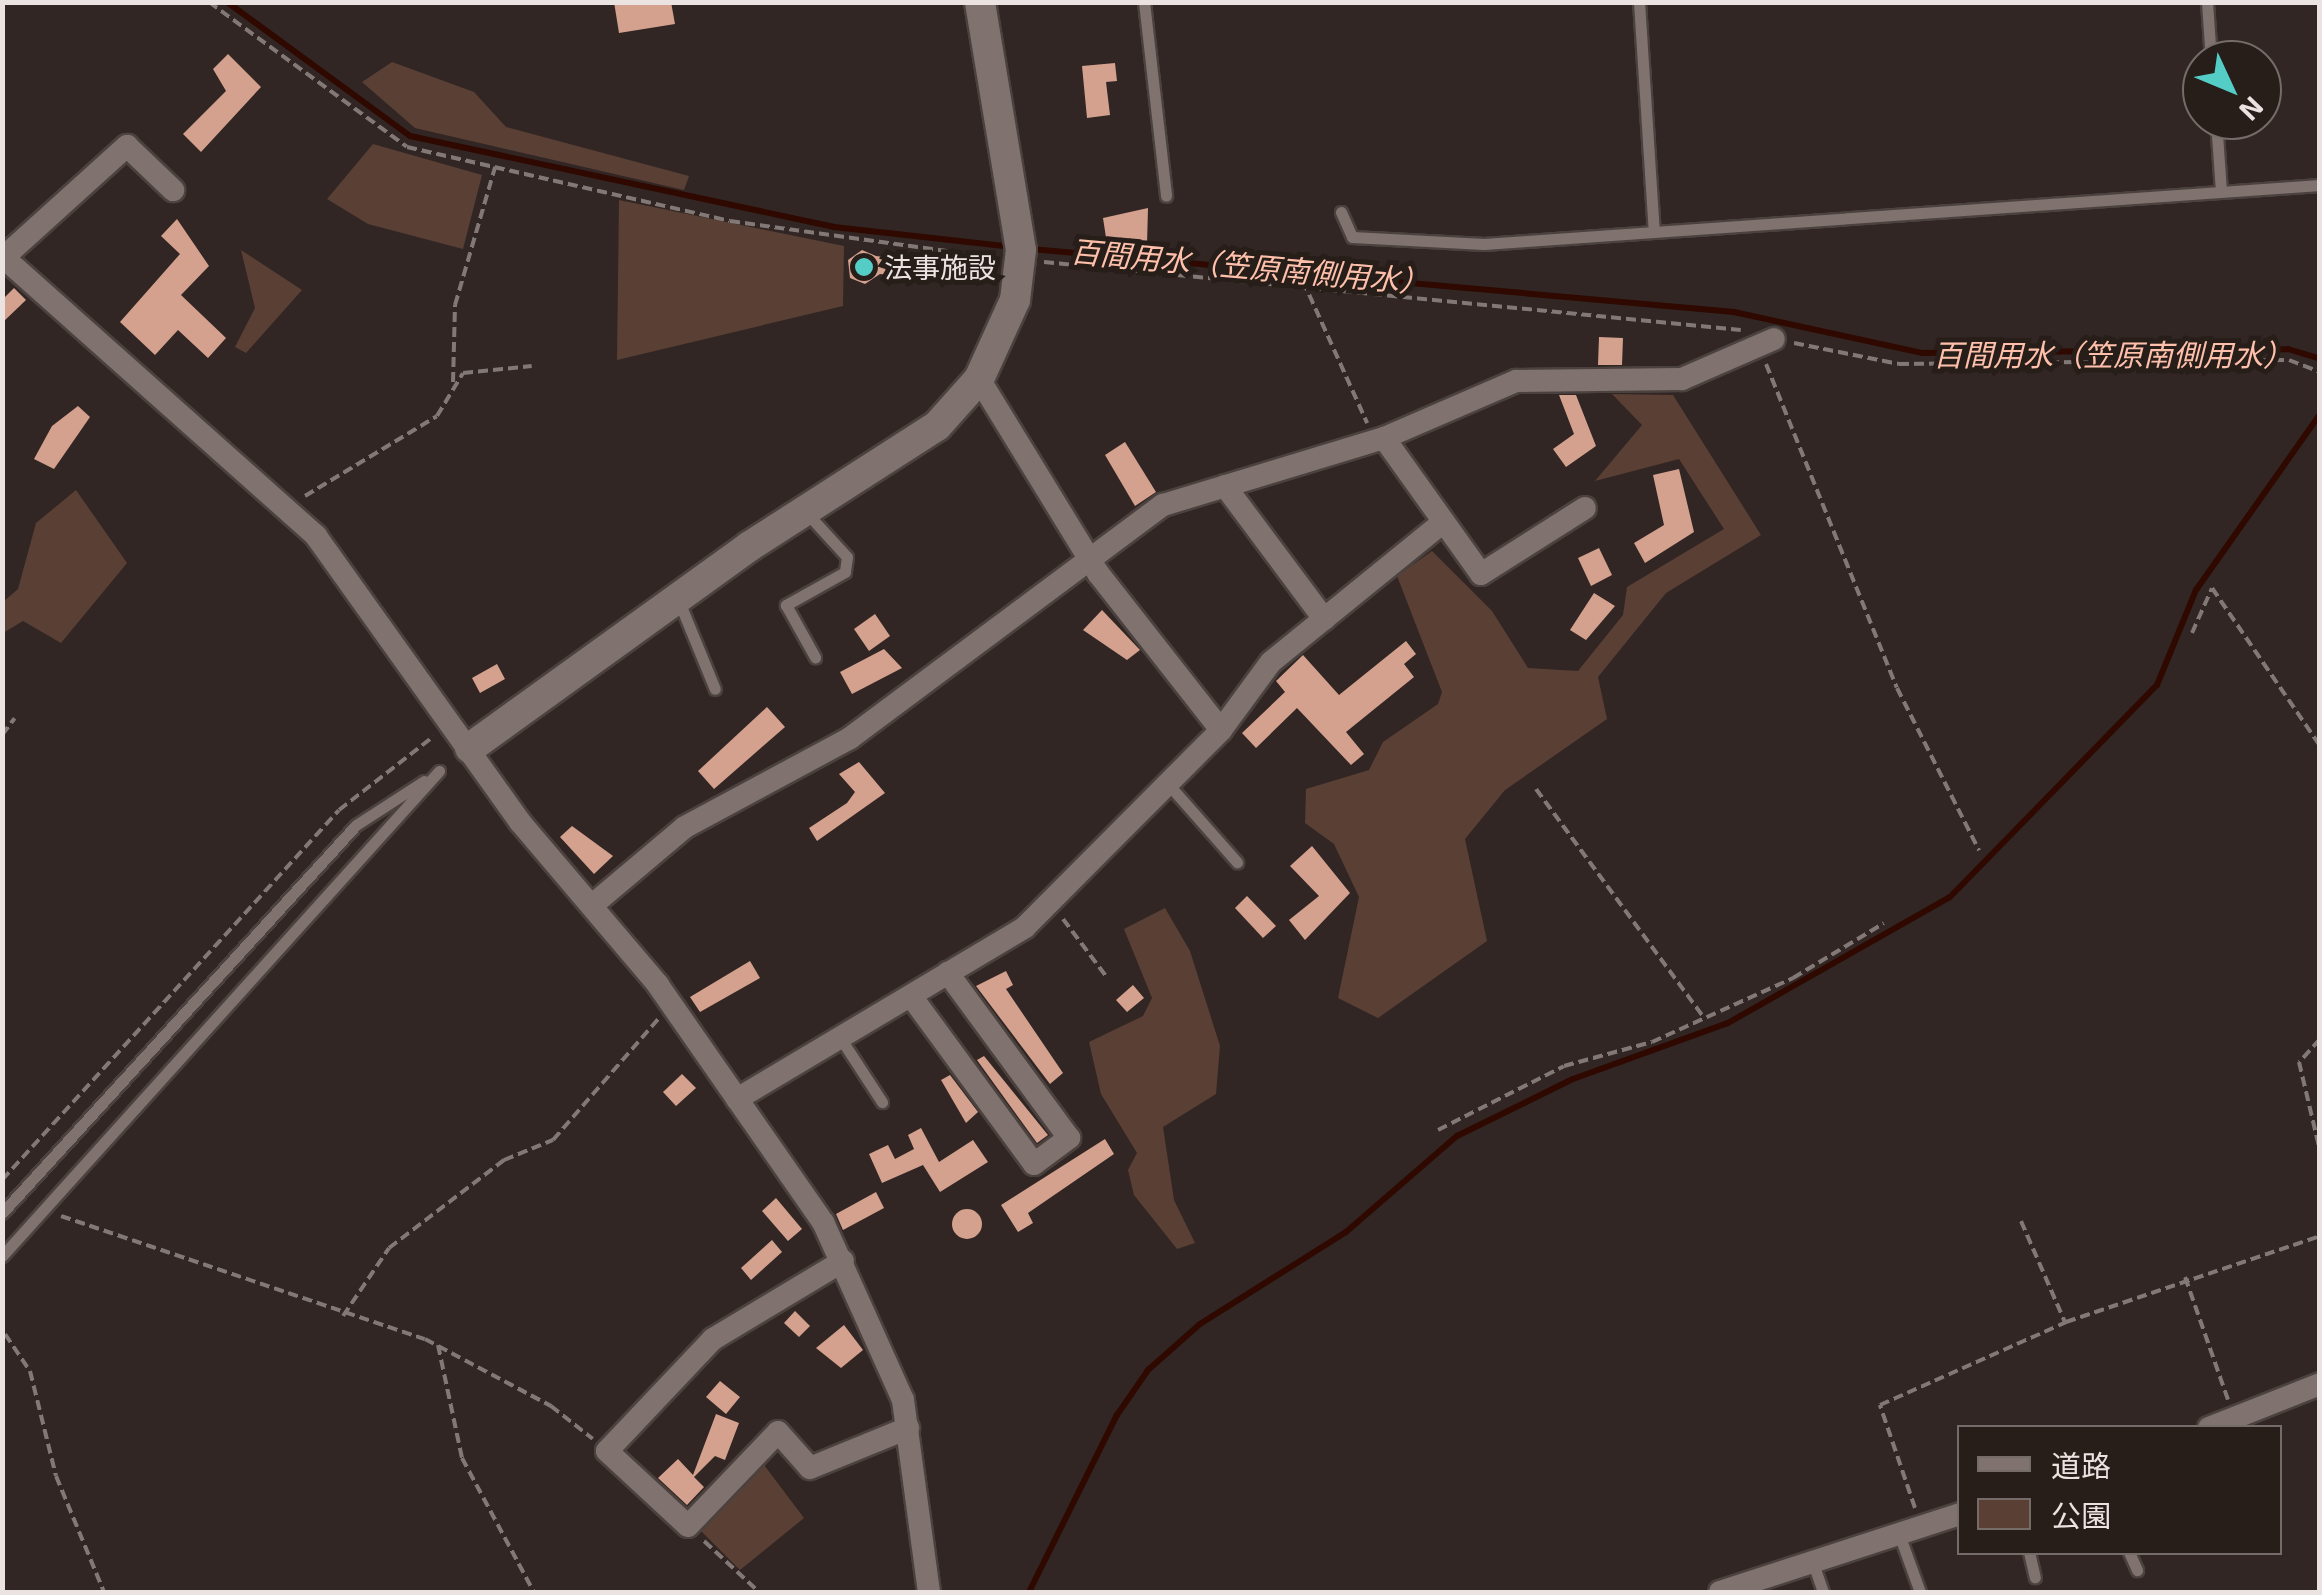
<!DOCTYPE html>
<meta charset="utf-8">
<style>
body{margin:0}
#map{position:relative;width:2322px;height:1595px;overflow:hidden;background:#312623;font-family:"Exo 2","Noto Sans JP",sans-serif}
div>[style]{position:absolute}
[style*='--x']{left:calc(var(--x)*1px);top:calc(var(--y)*1px);width:calc(var(--w)*1px);rotate:calc(var(--a)*1deg)}
.green>*{inset:0;background:#5a3f35}
.stream>*{height:6px;margin:-3px;padding:0 3px;transform-origin:3px;border-radius:3px;background:#2f0800}
.building>*{inset:0;background:#d5a18f}
.round{border-radius:50%}
.path>*{height:4px;margin-top:-2px;transform-origin:0;background:repeating-linear-gradient(90deg,#827976 0 10px,transparent 0 15px)}
.roads{filter:drop-shadow(2px 0 #4b423f) drop-shadow(-2px 0 #4b423f) drop-shadow(0 2px #4b423f) drop-shadow(0 -2px #4b423f)}
.service>*{height:11px;margin:-5.5px;padding:0 5.5px;transform-origin:5.5px;border-radius:5.5px;background:#80736f}
.minor>*{height:22px;margin:-11px;padding:0 11px;transform-origin:11px;border-radius:11px;background:#80736f}
.tertiary>*{height:30px;margin:-15px;padding:0 15px;transform-origin:15px;border-radius:15px;background:#80736f}
.dots>*{width:28px;height:28px;translate:-50% -50%;box-sizing:border-box;border:5px solid #271d19;border-radius:50%}
span{translate:-50% -50%;white-space:nowrap;text-align:center;line-height:1.15;-webkit-text-stroke:10px #271d19;paint-order:stroke}
.poi-label{font-size:28px;color:#eae3e1}
.left{translate:0 -50%;text-align:left}
.water-label{font-size:30px;color:#fec0aa;font-style:italic}
.frame{position:absolute;inset:0;border:5px solid #eae3e1;pointer-events:none}
.legend{position:absolute;left:1957px;top:1425px;width:325px;height:130px;box-sizing:border-box;background:#271d19;border:2px solid #756c69;margin:0;padding:12px 18px;list-style:none;font-size:30px;color:#eae3e1}
.legend li{display:flex;align-items:center;gap:20px;height:50px}
.legend b{width:50px;border:2px solid #756c69}
.north{position:absolute;left:2182px;top:40px;width:100px;height:100px;box-sizing:border-box;background:#271d19;border:2px solid #756c69;border-radius:50%;rotate:134deg;font-size:28px;font-weight:700;line-height:40px;text-align:center;color:#eae3e1}
.north::after{content:'';display:block;margin:auto;width:35px;height:45px;background:#54cdc7;clip-path:polygon(50% 0,100% 100%,50% 72%,0 100%)}
</style>
<div id="map">
<div class="green">
<div style="clip-path:polygon(392px 62px,474px 92px,506px 127px,689px 176px,684px 190px,415px 128px,362px 82px)"></div>
<div style="clip-path:polygon(373px 144px,482px 175px,463px 249px,368px 224px,327px 199px)"></div>
<div style="clip-path:polygon(619px 200px,844px 246px,843px 306px,617px 360px)"></div>
<div style="clip-path:polygon(241px 250px,302px 290px,246px 353px,235px 347px,255px 308px)"></div>
<div style="clip-path:polygon(1612px 394px,1673px 395px,1761px 535px,1666px 593px,1598px 677px,1607px 719px,1505px 790px,1465px 839px,1487px 941px,1378px 1018px,1338px 998px,1359px 897px,1334px 844px,1305px 823px,1306px 789px,1369px 770px,1383px 742px,1438px 704px,1442px 692px,1397px 576px,1432px 551px,1492px 611px,1528px 668px,1578px 671px,1623px 615px,1627px 587px,1724px 529px,1679px 459px,1595px 481px,1642px 425px)"></div>
<div style="clip-path:polygon(76px 490px,127px 563px,61px 643px,23px 621px,3px 633px,3px 602px,18px 589px,36px 523px)"></div>
<div style="clip-path:polygon(1165px 908px,1190px 951px,1220px 1046px,1216px 1094px,1163px 1127px,1174px 1200px,1195px 1243px,1177px 1249px,1134px 1195px,1128px 1170px,1137px 1153px,1101px 1094px,1089px 1042px,1143px 1016px,1152px 998px,1124px 929px)"></div>
<div style="clip-path:polygon(758px 1457px,804px 1518px,740px 1570px,694px 1524px)"></div>
</div>
<div class="stream">
<div style="--x:227;--y:2;--w:227;--a:36.2"></div>
<div style="--x:410;--y:136;--w:434;--a:12.1"></div>
<div style="--x:834;--y:227;--w:180;--a:6.4"></div>
<div style="--x:1031;--y:249;--w:706;--a:5.12"></div>
<div style="--x:1734;--y:312;--w:192;--a:12.3"></div>
<div style="--x:1922;--y:353;--w:366;--a:-0.6"></div>
<div style="--x:2288;--y:349;--w:34;--a:17"></div>
<div style="--x:1029;--y:1592;--w:198;--a:-63.6"></div>
<div style="--x:1117;--y:1415;--w:55;--a:-55.4"></div>
<div style="--x:1148;--y:1370;--w:69;--a:-41.5"></div>
<div style="--x:1200;--y:1324;--w:173;--a:-32.2"></div>
<div style="--x:1346;--y:1232;--w:147;--a:-40.9"></div>
<div style="--x:1457;--y:1136;--w:129;--a:-26.2"></div>
<div style="--x:1573;--y:1079;--w:165;--a:-19.9"></div>
<div style="--x:1728;--y:1023;--w:255;--a:-29.6"></div>
<div style="--x:1950;--y:897;--w:296;--a:-45.7"></div>
<div style="--x:2157;--y:685;--w:103;--a:-67.7"></div>
<div style="--x:2196;--y:590;--w:215;--a:-54.8"></div>
</div>
<div class="building">
<div style="clip-path:polygon(614px 2px,671px 2px,675px 24px,619px 33px)"></div>
<div style="clip-path:polygon(228px 54px,261px 87px,201px 152px,183px 134px,226px 91px,213px 69px)"></div>
<div style="clip-path:polygon(1115px 63px,1117px 81px,1106px 82px,1110px 115px,1087px 118px,1082px 66px)"></div>
<div style="clip-path:polygon(1148px 208px,1147px 244px,1107px 244px,1103px 218px)"></div>
<div style="clip-path:polygon(177px 219px,209px 266px,181px 295px,226px 338px,208px 358px,178px 330px,155px 355px,120px 322px,180px 254px,161px 236px)"></div>
<div style="clip-path:polygon(862px 250px,876px 256px,936px 264px,918px 279px,880px 274px,865px 284px,850px 278px,848px 260px)"></div>
<div style="clip-path:polygon(14px 288px,26px 300px,2px 323px,2px 300px)"></div>
<div style="clip-path:polygon(1599px 337px,1623px 338px,1622px 365px,1598px 365px)"></div>
<div style="clip-path:polygon(1559px 395px,1576px 395px,1596px 446px,1566px 467px,1553px 449px,1574px 434px)"></div>
<div style="clip-path:polygon(78px 406px,90px 417px,54px 469px,34px 459px,52px 426px)"></div>
<div style="clip-path:polygon(1125px 442px,1156px 492px,1135px 506px,1105px 455px)"></div>
<div style="clip-path:polygon(1679px 469px,1694px 532px,1645px 563px,1634px 543px,1664px 525px,1653px 475px)"></div>
<div style="clip-path:polygon(1599px 548px,1612px 575px,1591px 586px,1578px 558px)"></div>
<div style="clip-path:polygon(1594px 593px,1615px 606px,1586px 640px,1570px 630px)"></div>
<div style="clip-path:polygon(1102px 610px,1140px 650px,1127px 660px,1083px 630px)"></div>
<div style="clip-path:polygon(875px 614px,890px 636px,869px 651px,854px 629px)"></div>
<div style="clip-path:polygon(1406px 641px,1416px 654px,1404px 664px,1414px 677px,1346px 732px,1364px 754px,1351px 765px,1297px 708px,1256px 748px,1242px 733px,1285px 692px,1276px 681px,1303px 655px,1339px 695px)"></div>
<div style="clip-path:polygon(884px 649px,902px 668px,852px 694px,840px 672px)"></div>
<div style="clip-path:polygon(497px 664px,505px 679px,480px 693px,472px 678px)"></div>
<div style="clip-path:polygon(767px 707px,785px 727px,714px 789px,698px 771px)"></div>
<div style="clip-path:polygon(859px 762px,885px 793px,817px 841px,809px 828px,847px 803px,855px 792px,839px 774px)"></div>
<div style="clip-path:polygon(572px 826px,613px 856px,594px 874px,560px 837px)"></div>
<div style="clip-path:polygon(1312px 846px,1350px 893px,1305px 940px,1289px 920px,1319px 896px,1290px 866px)"></div>
<div style="clip-path:polygon(1247px 896px,1276px 926px,1263px 938px,1235px 908px)"></div>
<div style="clip-path:polygon(750px 961px,760px 978px,700px 1012px,690px 997px)"></div>
<div style="clip-path:polygon(1006px 971px,1013px 985px,1006px 989px,1063px 1073px,1050px 1084px,976px 986px)"></div>
<div style="clip-path:polygon(1133px 985px,1144px 998px,1127px 1012px,1116px 1000px)"></div>
<div style="clip-path:polygon(984px 1056px,1048px 1135px,1037px 1143px,977px 1060px)"></div>
<div style="clip-path:polygon(682px 1074px,696px 1088px,676px 1106px,663px 1092px)"></div>
<div style="clip-path:polygon(950px 1075px,978px 1112px,966px 1123px,941px 1080px)"></div>
<div style="clip-path:polygon(921px 1128px,939px 1162px,973px 1140px,988px 1162px,940px 1192px,923px 1165px,882px 1183px,869px 1154px,888px 1145px,895px 1159px,914px 1149px,908px 1135px)"></div>
<div style="clip-path:polygon(1105px 1139px,1114px 1154px,1028px 1213px,1033px 1223px,1018px 1232px,1001px 1205px)"></div>
<div style="clip-path:polygon(876px 1192px,884px 1208px,843px 1230px,836px 1214px)"></div>
<div style="clip-path:polygon(776px 1198px,802px 1229px,788px 1241px,762px 1211px)"></div>
<div class="round" style="left:952px;top:1209px;width:30px;height:30px"></div>
<div style="clip-path:polygon(772px 1240px,782px 1252px,751px 1280px,741px 1268px)"></div>
<div style="clip-path:polygon(795px 1311px,810px 1326px,799px 1337px,784px 1323px)"></div>
<div style="clip-path:polygon(844px 1325px,863px 1350px,841px 1368px,816px 1348px)"></div>
<div style="clip-path:polygon(720px 1381px,740px 1397px,726px 1414px,706px 1397px)"></div>
<div style="clip-path:polygon(716px 1414px,739px 1423px,725px 1460px,715px 1456px,694px 1477px,704px 1487px,687px 1505px,658px 1478px,678px 1459px,693px 1475px)"></div>
</div>
<div class="path">
<div style="--x:209;--y:2;--w:245;--a:36.2"></div>
<div style="--x:407;--y:147;--w:331;--a:12.9"></div>
<div style="--x:730;--y:221;--w:268;--a:7.9"></div>
<div style="--x:1044;--y:262;--w:700;--a:5.57"></div>
<div style="--x:1303;--y:281;--w:156;--a:65.7"></div>
<div style="--x:1794;--y:343;--w:107;--a:11.3"></div>
<div style="--x:1899;--y:364;--w:390;--a:-0.6"></div>
<div style="--x:2289;--y:360;--w:33;--a:21"></div>
<div style="--x:1766;--y:364;--w:349;--a:68"></div>
<div style="--x:1897;--y:688;--w:182;--a:63.2"></div>
<div style="--x:453;--y:382;--w:77;--a:-88.5"></div>
<div style="--x:455;--y:305;--w:144;--a:-73.8"></div>
<div style="--x:305;--y:496;--w:154;--a:-31.2"></div>
<div style="--x:437;--y:416;--w:50;--a:-58.8"></div>
<div style="--x:463;--y:373;--w:69;--a:-5.8"></div>
<div style="--x:2192;--y:633;--w:49;--a:-66"></div>
<div style="--x:2212;--y:588;--w:191;--a:55.6"></div>
<div style="--x:2;--y:735;--w:21;--a:-53"></div>
<div style="--x:1536;--y:789;--w:284;--a:53.7"></div>
<div style="--x:1063;--y:919;--w:71;--a:53"></div>
<div style="--x:2320;--y:1039;--w:31;--a:132"></div>
<div style="--x:2299;--y:1062;--w:91;--a:76.7"></div>
<div style="--x:1438;--y:1130;--w:141;--a:-26.9"></div>
<div style="--x:1564;--y:1066;--w:91;--a:-15.3"></div>
<div style="--x:1652;--y:1042;--w:155;--a:-24.4"></div>
<div style="--x:1793;--y:978;--w:106;--a:-31.1"></div>
<div style="--x:2;--y:1180;--w:500;--a:-47.67"></div>
<div style="--x:339;--y:810;--w:120;--a:-37.9"></div>
<div style="--x:61;--y:1216;--w:384;--a:18.7"></div>
<div style="--x:425;--y:1339;--w:143;--a:28"></div>
<div style="--x:551;--y:1406;--w:53;--a:38.2"></div>
<div style="--x:2021;--y:1221;--w:110;--a:66.5"></div>
<div style="--x:2185;--y:1277;--w:130;--a:70.7"></div>
<div style="--x:343;--y:1316;--w:82;--a:-55.9"></div>
<div style="--x:389;--y:1248;--w:145;--a:-37.4"></div>
<div style="--x:504;--y:1160;--w:53;--a:-22.2"></div>
<div style="--x:553;--y:1140;--w:160;--a:-49"></div>
<div style="--x:5;--y:1334;--w:45;--a:56"></div>
<div style="--x:30;--y:1371;--w:108;--a:76.1"></div>
<div style="--x:56;--y:1476;--w:126;--a:67.5"></div>
<div style="--x:438;--y:1345;--w:116;--a:78"></div>
<div style="--x:462;--y:1458;--w:152;--a:61.8"></div>
<div style="--x:1915;--y:1508;--w:109;--a:-108.8"></div>
<div style="--x:1880;--y:1405;--w:204;--a:-24"></div>
<div style="--x:2066;--y:1322;--w:268;--a:-18.7"></div>
<div style="--x:704;--y:1541;--w:75;--a:42.8"></div>
</div>
<div class="roads">
<div class="service">
<div style="--x:1144;--y:2;--w:195;--a:83.5"></div>
<div style="--x:1639;--y:2;--w:230;--a:86.3"></div>
<div style="--x:2207;--y:2;--w:58;--a:86.1"></div>
<div style="--x:2216;--y:120;--w:72;--a:86"></div>
<div style="--x:1341;--y:212;--w:27;--a:66"></div>
<div style="--x:1352;--y:237;--w:132;--a:3"></div>
<div style="--x:1484;--y:244;--w:838;--a:-4.04"></div>
<div style="--x:805;--y:511;--w:62;--a:47.6"></div>
<div style="--x:847;--y:557;--w:15;--a:98"></div>
<div style="--x:845;--y:572;--w:68;--a:150.8"></div>
<div style="--x:786;--y:605;--w:60;--a:60.9"></div>
<div style="--x:678;--y:599;--w:97;--a:67.7"></div>
<div style="--x:1169;--y:785;--w:103;--a:48.6"></div>
<div style="--x:839;--y:1036;--w:79;--a:56.9"></div>
<div style="--x:2;--y:1213;--w:525;--a:-47.62"></div>
<div style="--x:356;--y:825;--w:81;--a:-32.9"></div>
<div style="--x:2;--y:1256;--w:653;--a:-47.98"></div>
<div style="--x:1899;--y:1534;--w:62;--a:70.1"></div>
<div style="--x:2029;--y:1552;--w:26;--a:77"></div>
<div style="--x:2129;--y:1552;--w:20;--a:66"></div>
<div style="--x:1813;--y:1563;--w:31;--a:71"></div>
</div>
<div class="minor">
<div style="--x:2;--y:256;--w:421;--a:41.7"></div>
<div style="--x:316;--y:536;--w:351;--a:54.5"></div>
<div style="--x:520;--y:822;--w:214;--a:49.7"></div>
<div style="--x:658;--y:985;--w:289;--a:55.2"></div>
<div style="--x:823;--y:1222;--w:195;--a:65.8"></div>
<div style="--x:903;--y:1400;--w:194;--a:82.3"></div>
<div style="--x:4;--y:257;--w:166;--a:-42.1"></div>
<div style="--x:127;--y:146;--w:64;--a:43.7"></div>
<div style="--x:1384;--y:438;--w:167;--a:54.5"></div>
<div style="--x:1481;--y:574;--w:123;--a:-32.4"></div>
<div style="--x:1225;--y:486;--w:166;--a:53.3"></div>
<div style="--x:1221;--y:730;--w:84;--a:-53.7"></div>
<div style="--x:1271;--y:662;--w:220;--a:-39.1"></div>
<div style="--x:596;--y:902;--w:116;--a:-40.1"></div>
<div style="--x:685;--y:827;--w:187;--a:-28.3"></div>
<div style="--x:850;--y:738;--w:390;--a:-36.7"></div>
<div style="--x:1163;--y:505;--w:231;--a:-16.9"></div>
<div style="--x:1384;--y:438;--w:144;--a:-23.4"></div>
<div style="--x:1516;--y:381;--w:166;--a:-0.7"></div>
<div style="--x:1682;--y:379;--w:100;--a:-23.5"></div>
<div style="--x:911;--y:996;--w:208;--a:53.8"></div>
<div style="--x:1034;--y:1164;--w:44;--a:-36.6"></div>
<div style="--x:1069;--y:1138;--w:205;--a:-126.3"></div>
<div style="--x:737;--y:1099;--w:335;--a:-30.8"></div>
<div style="--x:1025;--y:927;--w:278;--a:-45.1"></div>
<div style="--x:1221;--y:730;--w:199;--a:-128.1"></div>
<div style="--x:1098;--y:573;--w:228;--a:-121.5"></div>
<div style="--x:843;--y:1261;--w:152;--a:149"></div>
<div style="--x:713;--y:1339;--w:154;--a:133.4"></div>
<div style="--x:607;--y:1451;--w:110;--a:42.8"></div>
<div style="--x:688;--y:1526;--w:130;--a:-46.2"></div>
<div style="--x:778;--y:1432;--w:48;--a:48.4"></div>
<div style="--x:810;--y:1468;--w:106;--a:-22.2"></div>
<div style="--x:2209;--y:1428;--w:119;--a:-21.6"></div>
<div style="--x:1720;--y:1592;--w:252;--a:-18"></div>
</div>
<div class="tertiary">
<div style="--x:470;--y:748;--w:345;--a:-35.8"></div>
<div style="--x:750;--y:546;--w:222;--a:-32.7"></div>
<div style="--x:937;--y:426;--w:63;--a:-48.2"></div>
<div style="--x:979;--y:379;--w:87;--a:-65.5"></div>
<div style="--x:1015;--y:300;--w:50;--a:-83.2"></div>
<div style="--x:1021;--y:250;--w:251;--a:-99.4"></div>
</div>
</div>
<div class="dots">
<div style="left:864px;top:267px;background:#54cdc7"></div>
</div>
<div class="poi-label">
<span class="left" style="left:884px;top:267px">法事施設</span>
</div>
<div class="water-label">
<span style="left:1250px;top:266px;rotate:5deg">百間用水（笠原南側用水）</span>
<span style="left:2113px;top:354px">百間用水（笠原南側用水）</span>
</div>
<div class="frame"></div>
<ul class="legend">
<li><b style="height:12px;background:#80736f"></b>道路</li>
<li><b style="height:28px;background:#5a3f35"></b>公園</li>
</ul>
<div class="north">N</div>
</div>
